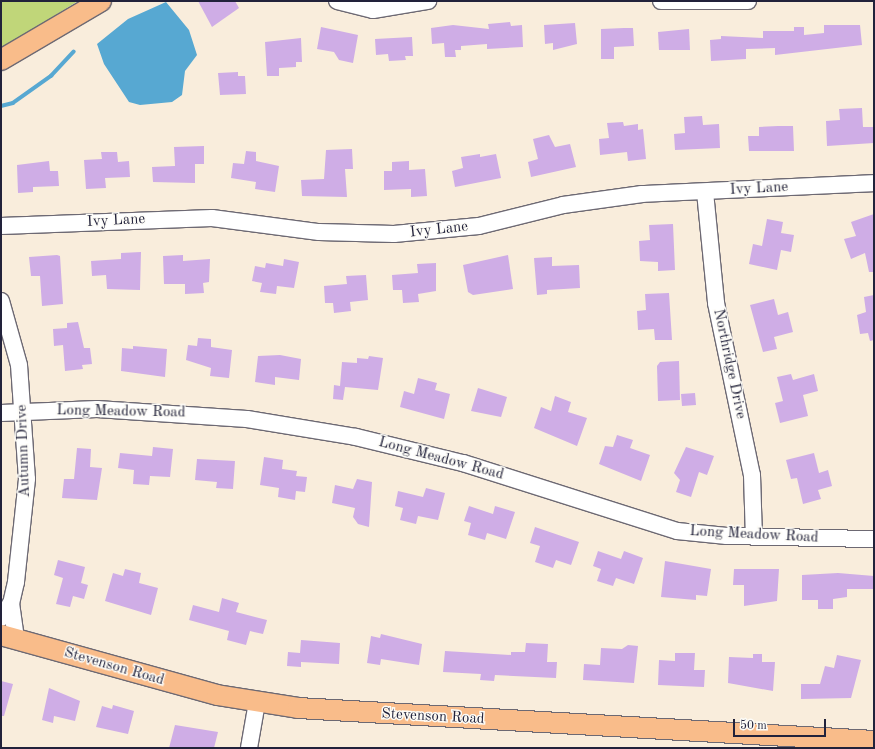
<!DOCTYPE html>
<style>
body{margin:0}
#map{position:relative;width:875px;height:749px;overflow:hidden;background:#f9eddc;font-family:"Old Standard TT",serif}
div>[style]{position:absolute}
[style*='--x']{left:calc(var(--x)*1px);top:calc(var(--y)*1px);width:calc(var(--w)*1px);rotate:calc(var(--a)*1deg)}
.green>*{inset:0;background:#c0d679}
.water>*{inset:0;background:#57a8d2}
.stream>*{height:3.5px;margin:-1.75px;padding:0 1.75px;transform-origin:1.75px;border-radius:1.75px;background:#57a8d2}
.building>*{inset:0;background:#cfade6}
.roads{filter:drop-shadow(1px 0 #6d6973) drop-shadow(-1px 0 #6d6973) drop-shadow(0 1px #6d6973) drop-shadow(0 -1px #6d6973)}
.minor>*{height:16px;margin:-8px;padding:0 8px;transform-origin:8px;border-radius:8px;background:#fff}
.major>*{height:20px;margin:-10px;padding:0 10px;transform-origin:10px;border-radius:10px;background:#f9bc8a}
span{translate:-50% -50%;white-space:nowrap;text-align:center;line-height:1.15;-webkit-text-stroke:3px #fdfcf7;paint-order:stroke}
.street-label{font-size:15px;color:#22223b}
.frame{position:absolute;inset:0;border:2px solid #22223b;pointer-events:none}
.scale{position:absolute;left:733px;top:719px;width:93px;height:18px;box-sizing:border-box;border:2px solid #22223b;border-top:0;padding-left:5px;font-size:12px;line-height:14px;white-space:nowrap;color:#22223b;-webkit-text-stroke:3px #fdfcf7;paint-order:stroke}
</style>
<div id="map">
<div class="green">
<div style="clip-path:polygon(1px 1px,78px 1px,1px 49px)"></div>
</div>
<div class="water">
<div style="clip-path:polygon(166px 2px,189px 30px,197px 55px,185px 71px,182px 95px,172px 102px,140px 105px,129px 102px,104px 64px,97px 44px,128px 19px)"></div>
</div>
<div class="stream">
<div style="--x:1;--y:106;--w:12;--a:-14"></div>
<div style="--x:13;--y:103;--w:47;--a:-35.4"></div>
<div style="--x:51;--y:76;--w:33;--a:-47"></div>
</div>
<div class="building">
<div style="clip-path:polygon(198px 1px,235px 1px,239px 8px,212px 27px)"></div>
<div style="clip-path:polygon(510px 22px,511px 26px,522px 25px,523px 47px,487px 49px,487px 44px,461px 46px,461px 50px,455px 50px,456px 57px,445px 57px,444px 43px,432px 44px,431px 28px,453px 25px,489px 29px,488px 24px)"></div>
<div style="clip-path:polygon(575px 23px,577px 44px,553px 50px,553px 43px,545px 44px,544px 25px)"></div>
<div style="clip-path:polygon(824px 25px,860px 25px,862px 45px,775px 55px,775px 48px,746px 49px,746px 59px,711px 61px,710px 40px,721px 39px,721px 36px,763px 38px,763px 31px,794px 31px,794px 27px,804px 27px,804px 35px,824px 33px)"></div>
<div style="clip-path:polygon(321px 27px,358px 35px,353px 63px,339px 60px,334px 52px,317px 49px)"></div>
<div style="clip-path:polygon(624px 28px,633px 28px,634px 46px,614px 47px,614px 59px,601px 59px,601px 29px)"></div>
<div style="clip-path:polygon(689px 29px,690px 50px,659px 50px,658px 32px)"></div>
<div style="clip-path:polygon(412px 37px,413px 56px,405px 56px,406px 60px,389px 61px,388px 54px,376px 55px,375px 39px)"></div>
<div style="clip-path:polygon(301px 38px,302px 62px,296px 62px,296px 67px,279px 68px,279px 76px,267px 76px,265px 42px)"></div>
<div style="clip-path:polygon(238px 72px,238px 76px,245px 76px,246px 94px,220px 95px,218px 73px)"></div>
<div style="clip-path:polygon(862px 108px,863px 127px,874px 127px,874px 143px,827px 146px,826px 121px,840px 120px,839px 109px)"></div>
<div style="clip-path:polygon(702px 116px,703px 125px,719px 124px,720px 148px,675px 150px,674px 134px,685px 133px,684px 117px)"></div>
<div style="clip-path:polygon(623px 122px,624px 126px,638px 124px,638px 130px,643px 129px,646px 159px,628px 161px,627px 152px,600px 155px,599px 139px,609px 138px,607px 123px)"></div>
<div style="clip-path:polygon(778px 126px,793px 126px,794px 151px,749px 151px,748px 136px,759px 136px,759px 127px)"></div>
<div style="clip-path:polygon(549px 135px,555px 147px,570px 144px,576px 167px,531px 177px,528px 162px,538px 159px,533px 139px)"></div>
<div style="clip-path:polygon(204px 146px,204px 164px,195px 164px,195px 183px,153px 182px,152px 167px,175px 166px,174px 147px)"></div>
<div style="clip-path:polygon(352px 149px,353px 169px,345px 169px,347px 197px,302px 196px,301px 180px,324px 179px,326px 150px)"></div>
<div style="clip-path:polygon(246px 151px,256px 152px,256px 161px,279px 166px,275px 192px,255px 189px,256px 182px,231px 178px,233px 163px,244px 164px)"></div>
<div style="clip-path:polygon(101px 152px,117px 152px,118px 162px,129px 161px,130px 177px,105px 178px,106px 188px,86px 189px,84px 160px,102px 159px)"></div>
<div style="clip-path:polygon(480px 154px,480px 157px,496px 154px,501px 178px,455px 187px,452px 171px,463px 168px,461px 157px)"></div>
<div style="clip-path:polygon(49px 161px,50px 171px,58px 171px,59px 186px,33px 187px,33px 192px,18px 193px,17px 165px)"></div>
<div style="clip-path:polygon(409px 161px,409px 170px,425px 169px,427px 196px,411px 197px,411px 189px,384px 190px,384px 171px,392px 171px,392px 162px)"></div>
<div style="clip-path:polygon(874px 214px,874px 272px,869px 272px,865px 253px,851px 259px,844px 239px,856px 236px,851px 222px)"></div>
<div style="clip-path:polygon(767px 219px,783px 222px,781px 233px,794px 235px,791px 252px,781px 250px,777px 270px,749px 264px,753px 244px,762px 246px)"></div>
<div style="clip-path:polygon(673px 224px,675px 270px,658px 271px,658px 262px,640px 261px,639px 241px,650px 240px,649px 225px)"></div>
<div style="clip-path:polygon(141px 252px,140px 290px,107px 289px,106px 275px,92px 276px,91px 261px,121px 259px,121px 253px)"></div>
<div style="clip-path:polygon(57px 255px,60px 256px,63px 304px,42px 306px,40px 276px,31px 276px,29px 257px)"></div>
<div style="clip-path:polygon(183px 255px,183px 261px,210px 259px,209px 282px,203px 283px,204px 293px,185px 294px,185px 284px,164px 284px,163px 256px)"></div>
<div style="clip-path:polygon(508px 255px,513px 289px,473px 295px,468px 292px,463px 265px)"></div>
<div style="clip-path:polygon(552px 257px,552px 266px,579px 265px,580px 288px,547px 290px,547px 294px,537px 295px,534px 258px)"></div>
<div style="clip-path:polygon(284px 259px,299px 262px,294px 288px,277px 286px,276px 294px,260px 292px,262px 283px,252px 281px,255px 266px,265px 268px,266px 263px,283px 266px)"></div>
<div style="clip-path:polygon(436px 263px,436px 291px,418px 294px,419px 302px,403px 303px,402px 290px,393px 290px,392px 275px,418px 273px,417px 264px)"></div>
<div style="clip-path:polygon(366px 275px,368px 300px,350px 302px,351px 311px,334px 313px,333px 303px,325px 303px,324px 286px,347px 284px,346px 276px)"></div>
<div style="clip-path:polygon(669px 293px,672px 340px,655px 340px,654px 329px,638px 330px,637px 311px,646px 310px,645px 294px)"></div>
<div style="clip-path:polygon(874px 295px,874px 340px,870px 341px,868px 333px,860px 334px,857px 315px,866px 312px,864px 297px)"></div>
<div style="clip-path:polygon(774px 299px,778px 315px,788px 312px,793px 332px,774px 337px,777px 349px,763px 352px,750px 305px)"></div>
<div style="clip-path:polygon(78px 322px,84px 348px,90px 348px,92px 364px,82px 365px,83px 369px,65px 371px,63px 345px,54px 346px,53px 329px,67px 328px,67px 323px)"></div>
<div style="clip-path:polygon(198px 338px,211px 339px,211px 347px,232px 350px,229px 378px,210px 376px,211px 368px,186px 360px,188px 345px,197px 346px)"></div>
<div style="clip-path:polygon(133px 346px,167px 349px,165px 377px,121px 371px,122px 348px,133px 349px)"></div>
<div style="clip-path:polygon(280px 355px,301px 359px,299px 380px,275px 377px,275px 385px,255px 382px,258px 356px)"></div>
<div style="clip-path:polygon(369px 356px,383px 358px,378px 390px,345px 387px,343px 400px,333px 399px,334px 385px,340px 386px,342px 362px,357px 363px,357px 358px,368px 359px)"></div>
<div style="clip-path:polygon(679px 361px,680px 400px,658px 401px,657px 366px,660px 362px)"></div>
<div style="clip-path:polygon(791px 374px,793px 380px,814px 374px,818px 391px,803px 395px,808px 416px,780px 423px,775px 403px,783px 401px,777px 377px)"></div>
<div style="clip-path:polygon(418px 378px,437px 383px,435px 390px,450px 394px,444px 419px,400px 407px,404px 391px,414px 394px)"></div>
<div style="clip-path:polygon(478px 388px,507px 397px,501px 417px,471px 411px)"></div>
<div style="clip-path:polygon(695px 393px,696px 405px,682px 406px,681px 394px)"></div>
<div style="clip-path:polygon(555px 396px,571px 402px,568px 412px,587px 418px,577px 446px,534px 428px,541px 407px,551px 411px)"></div>
<div style="clip-path:polygon(617px 435px,633px 440px,630px 448px,650px 455px,641px 481px,599px 464px,605px 446px,613px 447px)"></div>
<div style="clip-path:polygon(153px 447px,173px 449px,170px 477px,150px 476px,149px 485px,133px 484px,134px 470px,118px 468px,120px 453px,152px 456px)"></div>
<div style="clip-path:polygon(686px 447px,714px 456px,707px 475px,699px 472px,691px 497px,676px 492px,680px 480px,674px 473px)"></div>
<div style="clip-path:polygon(77px 448px,91px 449px,90px 467px,102px 468px,97px 500px,62px 498px,64px 479px,74px 479px)"></div>
<div style="clip-path:polygon(814px 453px,819px 473px,828px 470px,832px 486px,818px 490px,821px 499px,803px 504px,797px 478px,791px 479px,786px 460px)"></div>
<div style="clip-path:polygon(264px 457px,283px 460px,282px 469px,297px 471px,296px 476px,307px 477px,305px 492px,296px 491px,295px 500px,278px 497px,279px 488px,260px 485px)"></div>
<div style="clip-path:polygon(197px 459px,235px 461px,233px 489px,216px 488px,217px 482px,195px 480px)"></div>
<div style="clip-path:polygon(357px 479px,372px 482px,369px 527px,358px 524px,353px 517px,355px 508px,332px 503px,335px 485px,353px 489px)"></div>
<div style="clip-path:polygon(426px 488px,445px 493px,438px 520px,418px 516px,416px 524px,400px 520px,403px 508px,395px 506px,398px 491px,423px 497px)"></div>
<div style="clip-path:polygon(469px 506px,493px 514px,495px 506px,515px 512px,506px 539px,487px 533px,485px 540px,468px 535px,471px 523px,464px 521px)"></div>
<div style="clip-path:polygon(535px 527px,579px 542px,571px 565px,556px 560px,553px 568px,535px 562px,540px 546px,530px 543px)"></div>
<div style="clip-path:polygon(598px 551px,621px 559px,624px 551px,643px 558px,634px 584px,616px 578px,613px 586px,597px 581px,601px 569px,593px 566px)"></div>
<div style="clip-path:polygon(58px 560px,85px 567px,81px 583px,88px 585px,84px 599px,73px 596px,70px 607px,56px 604px,63px 578px,54px 575px)"></div>
<div style="clip-path:polygon(665px 561px,711px 569px,707px 596px,696px 595px,696px 600px,661px 597px)"></div>
<div style="clip-path:polygon(125px 569px,141px 573px,139px 583px,158px 588px,151px 615px,105px 601px,113px 573px,123px 576px)"></div>
<div style="clip-path:polygon(734px 569px,779px 569px,777px 601px,744px 606px,744px 585px,733px 585px)"></div>
<div style="clip-path:polygon(838px 573px,874px 576px,874px 589px,847px 589px,847px 597px,833px 599px,833px 609px,818px 609px,818px 600px,802px 600px,802px 575px)"></div>
<div style="clip-path:polygon(222px 598px,239px 603px,236px 612px,267px 620px,263px 634px,250px 631px,246px 645px,227px 640px,229px 631px,189px 620px,193px 605px,219px 612px)"></div>
<div style="clip-path:polygon(381px 634px,422px 644px,419px 665px,381px 659px,380px 665px,367px 663px,371px 636px,380px 638px)"></div>
<div style="clip-path:polygon(301px 640px,340px 643px,339px 664px,301px 662px,301px 667px,287px 666px,288px 652px,300px 653px)"></div>
<div style="clip-path:polygon(526px 643px,548px 644px,547px 662px,557px 662px,556px 678px,495px 675px,494px 681px,480px 680px,481px 674px,443px 672px,445px 651px,511px 655px,511px 652px,525px 652px)"></div>
<div style="clip-path:polygon(628px 645px,638px 646px,634px 683px,583px 680px,584px 664px,600px 665px,601px 648px,622px 649px)"></div>
<div style="clip-path:polygon(675px 653px,695px 653px,694px 670px,705px 670px,704px 687px,658px 685px,659px 660px,675px 661px)"></div>
<div style="clip-path:polygon(753px 654px,762px 654px,762px 662px,775px 662px,773px 691px,728px 683px,729px 657px,753px 658px)"></div>
<div style="clip-path:polygon(837px 655px,861px 660px,851px 698px,801px 699px,801px 684px,820px 684px,825px 666px,834px 668px)"></div>
<div style="clip-path:polygon(1px 681px,13px 684px,4px 716px,1px 716px)"></div>
<div style="clip-path:polygon(49px 688px,80px 701px,75px 721px,54px 716px,53px 723px,42px 720px)"></div>
<div style="clip-path:polygon(113px 705px,134px 711px,128px 734px,96px 727px,102px 706px,112px 709px)"></div>
<div style="clip-path:polygon(175px 725px,218px 732px,214px 748px,169px 748px)"></div>
</div>
<div class="roads">
<div class="minor">
<div style="--x:337;--y:1;--w:37;--a:14"></div>
<div style="--x:373;--y:10;--w:56;--a:-9.3"></div>
<div style="--x:661;--y:1;--w:87;--a:0"></div>
<div style="--x:705;--y:192;--w:112;--a:84.3"></div>
<div style="--x:716;--y:303;--w:176;--a:78.2"></div>
<div style="--x:752;--y:475;--w:62;--a:88.2"></div>
<div style="--x:1;--y:226;--w:211;--a:-2.2"></div>
<div style="--x:212;--y:218;--w:108;--a:7.5"></div>
<div style="--x:319;--y:232;--w:75;--a:1.5"></div>
<div style="--x:394;--y:234;--w:85;--a:-5.4"></div>
<div style="--x:479;--y:226;--w:87;--a:-14"></div>
<div style="--x:563;--y:205;--w:80;--a:-7.9"></div>
<div style="--x:642;--y:194;--w:232;--a:-2.7"></div>
<div style="--x:1;--y:301;--w:66;--a:74.3"></div>
<div style="--x:19;--y:365;--w:114;--a:86"></div>
<div style="--x:27;--y:479;--w:104;--a:96.1"></div>
<div style="--x:16;--y:582;--w:22;--a:103"></div>
<div style="--x:11;--y:603;--w:18;--a:124"></div>
<div style="--x:1;--y:413;--w:96;--a:-2.4"></div>
<div style="--x:97;--y:409;--w:150;--a:3.8"></div>
<div style="--x:247;--y:419;--w:110;--a:9.4"></div>
<div style="--x:356;--y:437;--w:110;--a:13.7"></div>
<div style="--x:463;--y:463;--w:225;--a:17.6"></div>
<div style="--x:677;--y:531;--w:50;--a:5.7"></div>
<div style="--x:727;--y:536;--w:147;--a:1.2"></div>
<div style="--x:11;--y:603;--w:36;--a:82"></div>
<div style="--x:249;--y:748;--w:47;--a:-80.1"></div>
</div>
<div class="major">
<div style="--x:1;--y:60;--w:116;--a:-30.5"></div>
<div style="--x:1;--y:635;--w:224;--a:15.5"></div>
<div style="--x:217;--y:695;--w:82;--a:9.1"></div>
<div style="--x:298;--y:708;--w:577;--a:3.28"></div>
</div>
</div>
<div class="street-label">
<span style="left:759px;top:189px;rotate:-3deg">Ivy Lane</span>
<span style="left:116px;top:221px;rotate:-3deg">Ivy Lane</span>
<span style="left:439px;top:230px;rotate:-6deg">Ivy Lane</span>
<span style="left:729px;top:364px;rotate:78deg">Northridge Drive</span>
<span style="left:121px;top:412px;rotate:1deg">Long Meadow Road</span>
<span style="left:24px;top:451px;rotate:-92deg">Autumn Drive</span>
<span style="left:441px;top:459px;rotate:15deg">Long Meadow Road</span>
<span style="left:754px;top:535px;rotate:3deg">Long Meadow Road</span>
<span style="left:114px;top:667px;rotate:16deg">Stevenson Road</span>
<span style="left:433px;top:717px;rotate:3deg">Stevenson Road</span>
</div>
<div class="frame"></div>
<div class="scale">50 m</div>
</div>
